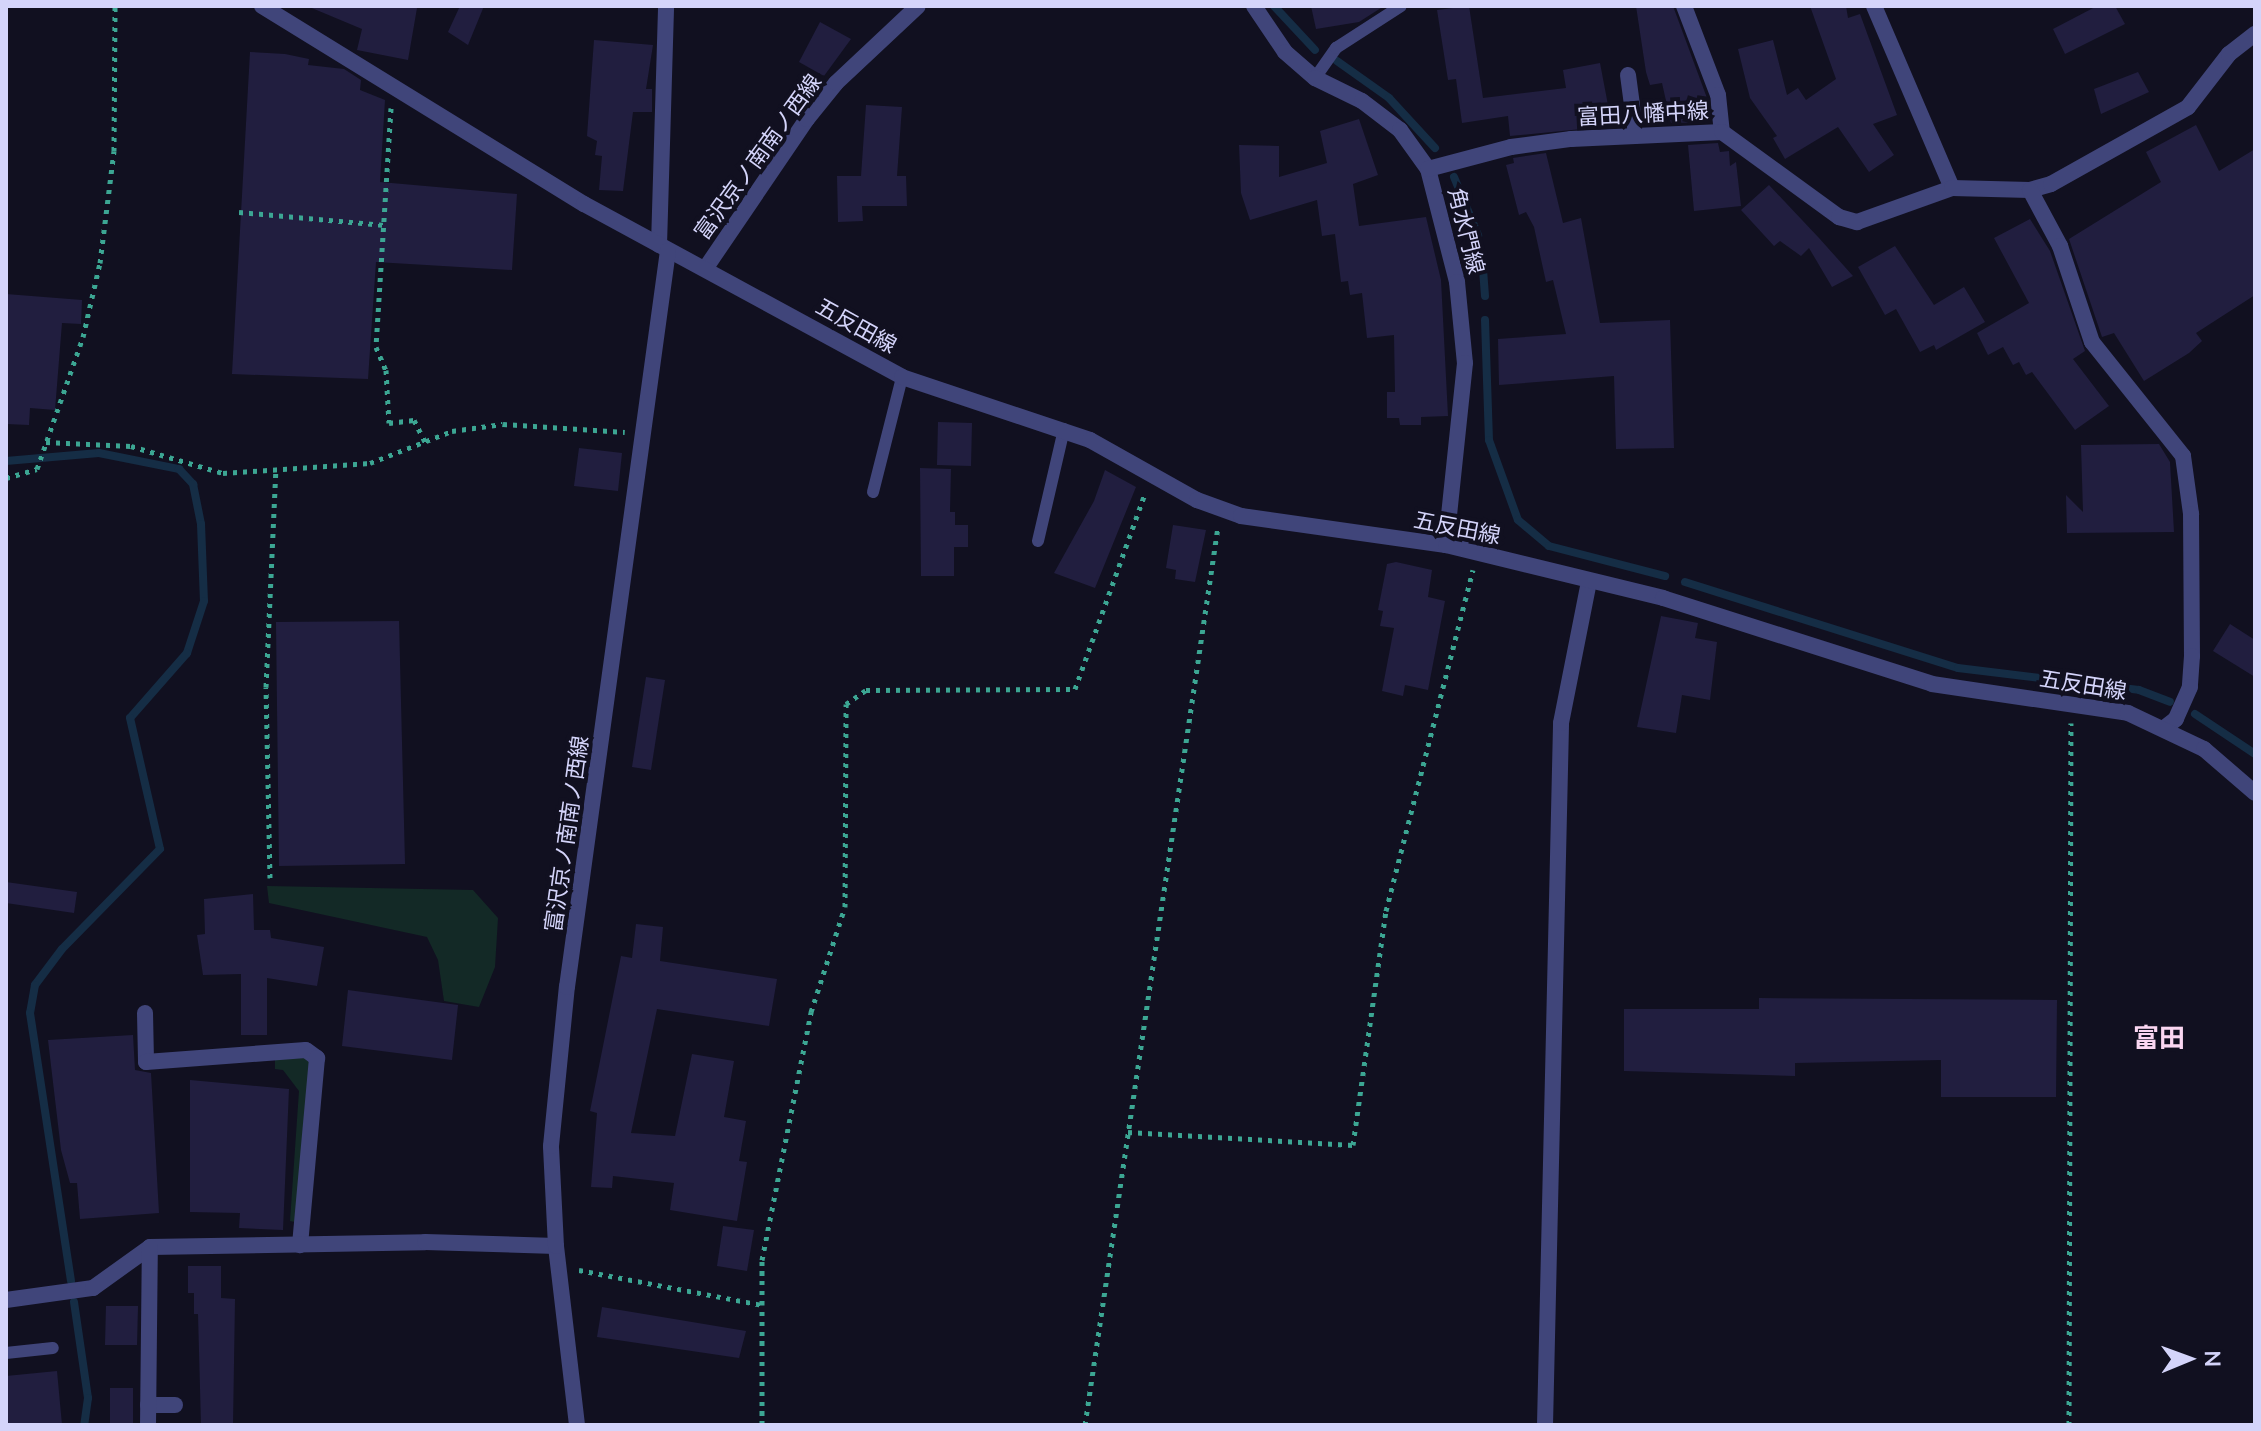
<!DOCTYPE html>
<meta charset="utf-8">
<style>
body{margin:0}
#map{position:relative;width:2261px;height:1431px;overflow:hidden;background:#111020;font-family:Mulish,"Noto Sans JP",sans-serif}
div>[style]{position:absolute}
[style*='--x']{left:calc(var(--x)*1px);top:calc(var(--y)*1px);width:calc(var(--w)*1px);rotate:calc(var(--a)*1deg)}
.green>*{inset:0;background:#132926}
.stream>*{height:8px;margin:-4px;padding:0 4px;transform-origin:4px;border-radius:4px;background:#152d45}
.building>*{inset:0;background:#211e3f}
.path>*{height:5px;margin-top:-2.5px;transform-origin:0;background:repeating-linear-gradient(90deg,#3ca693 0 4px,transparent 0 10px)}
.service>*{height:12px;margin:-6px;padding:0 6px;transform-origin:6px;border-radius:6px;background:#40457a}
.minor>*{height:16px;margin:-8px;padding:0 8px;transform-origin:8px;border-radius:8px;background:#40457a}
.tertiary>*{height:16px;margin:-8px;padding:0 8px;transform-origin:8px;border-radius:8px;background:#40457a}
span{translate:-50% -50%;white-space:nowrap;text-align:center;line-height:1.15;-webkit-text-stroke:8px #111020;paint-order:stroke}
.street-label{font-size:22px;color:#d4d4fa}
.quarter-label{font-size:26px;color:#fad6f1;font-weight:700}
.frame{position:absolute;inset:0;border:8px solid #d4d4fa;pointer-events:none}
.north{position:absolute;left:2149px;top:1319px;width:80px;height:80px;-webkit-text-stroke:6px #111020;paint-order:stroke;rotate:89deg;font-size:22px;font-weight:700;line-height:32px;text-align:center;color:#d4d4fa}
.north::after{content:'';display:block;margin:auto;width:28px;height:36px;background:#d4d4fa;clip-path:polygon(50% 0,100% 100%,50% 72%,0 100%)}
</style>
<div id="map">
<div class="green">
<div style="clip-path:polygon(267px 886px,473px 890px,498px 918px,495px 967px,479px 1007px,444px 1001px,438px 960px,427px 937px,269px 903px)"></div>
<div style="clip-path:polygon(305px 1055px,313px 1063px,295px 1222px,290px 1221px,299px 1091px,283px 1070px,275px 1069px,275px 1058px)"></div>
</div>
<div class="stream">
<div style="--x:1274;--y:6;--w:60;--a:47"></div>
<div style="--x:1337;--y:61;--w:64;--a:35.4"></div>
<div style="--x:1389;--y:98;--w:68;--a:47.4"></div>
<div style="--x:1454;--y:177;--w:63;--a:67.5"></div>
<div style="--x:1482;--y:256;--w:40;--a:85.7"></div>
<div style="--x:1485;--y:320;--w:120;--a:88.1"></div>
<div style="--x:1489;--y:440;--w:85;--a:70.1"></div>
<div style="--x:1518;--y:520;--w:40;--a:40"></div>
<div style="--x:1549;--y:546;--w:120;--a:14.5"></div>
<div style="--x:6;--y:461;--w:93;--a:-4.9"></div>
<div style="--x:99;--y:453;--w:82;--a:11.3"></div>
<div style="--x:179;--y:469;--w:21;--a:47"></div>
<div style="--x:193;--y:484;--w:41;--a:78.7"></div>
<div style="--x:201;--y:524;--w:77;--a:87.8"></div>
<div style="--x:204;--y:601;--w:55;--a:108.1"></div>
<div style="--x:187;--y:653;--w:86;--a:131.2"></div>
<div style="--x:130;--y:718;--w:134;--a:77.1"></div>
<div style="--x:160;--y:849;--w:140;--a:134.4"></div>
<div style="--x:62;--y:949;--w:45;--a:126.9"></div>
<div style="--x:35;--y:985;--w:28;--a:100"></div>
<div style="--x:30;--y:1013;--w:271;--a:81.3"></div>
<div style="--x:1685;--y:582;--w:286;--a:17.5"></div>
<div style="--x:1958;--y:668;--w:182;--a:6.9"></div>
<div style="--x:2139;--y:690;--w:33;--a:21"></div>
<div style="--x:2195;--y:714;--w:72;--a:33.7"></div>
<div style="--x:74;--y:1302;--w:97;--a:81.7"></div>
<div style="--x:88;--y:1398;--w:27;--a:98"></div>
</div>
<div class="building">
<div style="clip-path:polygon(307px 6px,417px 8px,408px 60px,357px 50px,362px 29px)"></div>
<div style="clip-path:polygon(460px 6px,484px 6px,468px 45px,448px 32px)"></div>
<div style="clip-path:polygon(1311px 6px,1384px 6px,1359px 22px,1316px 29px)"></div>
<div style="clip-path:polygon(1469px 6px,1483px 98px,1566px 88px,1563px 70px,1600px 63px,1612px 126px,1510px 136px,1508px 116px,1462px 123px,1456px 79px,1448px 80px,1437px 10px)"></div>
<div style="clip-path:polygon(1636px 6px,1673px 6px,1707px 98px,1710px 122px,1671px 123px,1662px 83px,1650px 85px,1646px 72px)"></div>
<div style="clip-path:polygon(1810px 6px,1846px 6px,1848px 18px,1860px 14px,1897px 115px,1873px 124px,1894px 155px,1869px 172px,1838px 127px,1785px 159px,1773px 138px,1777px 136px,1750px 98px,1738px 49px,1773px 40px,1787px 95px,1798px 88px,1806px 100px,1836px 79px)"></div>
<div style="clip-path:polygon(2097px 6px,2115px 6px,2125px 24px,2065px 54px,2053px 29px)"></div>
<div style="clip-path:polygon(820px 22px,851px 39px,824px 76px,799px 62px)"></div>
<div style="clip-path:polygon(594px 40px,653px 45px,646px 89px,652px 89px,652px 112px,633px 112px,623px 191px,599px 190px,602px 156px,595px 155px,597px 141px,587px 136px)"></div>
<div style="clip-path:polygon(250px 52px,285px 54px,309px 59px,308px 65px,344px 69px,361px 80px,360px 90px,385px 100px,380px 182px,517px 194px,512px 270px,376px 262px,368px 379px,232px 374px)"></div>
<div style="clip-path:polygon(2138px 72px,2149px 92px,2101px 114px,2094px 89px)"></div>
<div style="clip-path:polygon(866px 105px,902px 107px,897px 176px,906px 176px,907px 206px,862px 206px,863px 221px,838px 222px,837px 176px,861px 176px)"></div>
<div style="clip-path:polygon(1359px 119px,1378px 175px,1353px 184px,1359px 226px,1426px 217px,1441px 280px,1448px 416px,1421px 417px,1421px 425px,1400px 425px,1399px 418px,1387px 418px,1387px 392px,1395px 392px,1394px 335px,1367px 338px,1362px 293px,1350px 295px,1348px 281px,1341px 282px,1335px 234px,1322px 236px,1317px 200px,1250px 220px,1241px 193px,1239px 145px,1279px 146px,1279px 177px,1327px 163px,1320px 131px)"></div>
<div style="clip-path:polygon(2196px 125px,2219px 171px,2255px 149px,2255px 295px,2196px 333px,2202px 341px,2189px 353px,2144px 381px,2114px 333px,2102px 337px,2069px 239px,2161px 182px,2146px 152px)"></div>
<div style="clip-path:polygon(1718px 143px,1720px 152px,1729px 151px,1730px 166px,1736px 162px,1741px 206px,1694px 211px,1688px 145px)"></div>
<div style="clip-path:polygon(1546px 153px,1563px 223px,1581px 218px,1600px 323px,1670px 320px,1674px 448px,1616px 449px,1614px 376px,1499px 385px,1498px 339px,1566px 334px,1553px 280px,1546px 282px,1534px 227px,1526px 212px,1519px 215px,1506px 165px,1514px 163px,1513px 158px)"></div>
<div style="clip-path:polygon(1769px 185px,1819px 238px,1853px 276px,1832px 287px,1809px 248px,1801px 256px,1780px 241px,1774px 246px,1741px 210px)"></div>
<div style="clip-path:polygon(2030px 219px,2050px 251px,2085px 351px,2073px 359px,2109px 406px,2075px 430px,2032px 372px,2026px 375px,2019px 362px,2013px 365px,2003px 347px,1988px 355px,1977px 333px,2029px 303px,1994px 238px)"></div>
<div style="clip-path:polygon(1895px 246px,1934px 305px,1964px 287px,1985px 322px,1936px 350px,1934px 345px,1920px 352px,1896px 309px,1885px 315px,1858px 267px)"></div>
<div style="clip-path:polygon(6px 294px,82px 300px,81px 324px,62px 323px,55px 410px,30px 408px,29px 425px,6px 424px)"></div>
<div style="clip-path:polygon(938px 422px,972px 423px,971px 466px,937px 465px)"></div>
<div style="clip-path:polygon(2159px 444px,2170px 462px,2174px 532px,2067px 533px,2066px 495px,2083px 512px,2081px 445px)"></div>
<div style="clip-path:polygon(579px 448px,622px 453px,618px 491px,574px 486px)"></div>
<div style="clip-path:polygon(920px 468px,951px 469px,950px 512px,955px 512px,955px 525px,968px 525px,968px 547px,954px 547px,954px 576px,921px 576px)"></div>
<div style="clip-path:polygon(1105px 470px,1136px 487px,1095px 588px,1054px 573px,1094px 501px)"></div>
<div style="clip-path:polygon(1173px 525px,1206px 530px,1195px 582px,1175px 579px,1176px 570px,1166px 568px)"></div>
<div style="clip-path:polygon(1396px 562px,1432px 570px,1428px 597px,1445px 601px,1428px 690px,1405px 685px,1403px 696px,1382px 691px,1394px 628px,1380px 626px,1383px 611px,1378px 610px,1387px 564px)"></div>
<div style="clip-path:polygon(1661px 616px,1698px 623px,1695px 638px,1717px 642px,1710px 700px,1682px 695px,1676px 733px,1637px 727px)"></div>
<div style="clip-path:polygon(399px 621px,405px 864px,279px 866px,276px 622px)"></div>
<div style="clip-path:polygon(2230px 624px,2255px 640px,2255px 677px,2213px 651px)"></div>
<div style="clip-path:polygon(646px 677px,665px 680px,651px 770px,632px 767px)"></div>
<div style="clip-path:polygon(6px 882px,77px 892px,74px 913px,6px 903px)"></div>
<div style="clip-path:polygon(253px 894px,254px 930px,270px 930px,271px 938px,324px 947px,317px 986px,267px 978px,267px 1035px,241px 1035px,241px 974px,203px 975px,197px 935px,205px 934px,204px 899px)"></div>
<div style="clip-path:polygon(636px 924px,663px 927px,660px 961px,777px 979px,769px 1026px,657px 1009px,631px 1133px,675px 1136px,692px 1054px,734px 1061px,724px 1117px,746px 1121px,739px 1161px,747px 1162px,737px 1221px,670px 1210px,674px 1183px,613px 1176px,612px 1188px,591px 1187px,597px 1113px,590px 1111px,621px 956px,632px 958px)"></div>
<div style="clip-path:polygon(348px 990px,458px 1005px,452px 1060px,342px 1046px)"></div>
<div style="clip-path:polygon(1759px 998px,2057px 1000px,2056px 1097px,1941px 1097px,1941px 1060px,1795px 1063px,1795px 1076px,1624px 1071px,1624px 1009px,1759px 1009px)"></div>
<div style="clip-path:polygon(133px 1035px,135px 1070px,151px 1073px,159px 1213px,80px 1219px,77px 1183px,70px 1183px,61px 1150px,48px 1040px)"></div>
<div style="clip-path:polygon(190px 1080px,289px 1089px,283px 1230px,239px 1228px,240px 1213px,190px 1212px)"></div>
<div style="clip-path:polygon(723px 1226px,754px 1230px,747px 1271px,717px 1266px)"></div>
<div style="clip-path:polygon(188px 1266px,221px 1266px,221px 1298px,235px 1299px,233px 1425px,201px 1425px,198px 1314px,194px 1314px,194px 1293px,188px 1293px)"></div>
<div style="clip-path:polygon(106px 1306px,138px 1306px,137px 1345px,105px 1345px)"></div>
<div style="clip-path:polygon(602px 1307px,746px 1331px,739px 1358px,597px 1337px)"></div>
<div style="clip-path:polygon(57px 1371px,62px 1425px,6px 1425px,6px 1376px)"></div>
<div style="clip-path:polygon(110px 1388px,133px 1388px,133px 1425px,110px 1425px)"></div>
</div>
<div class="path">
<div style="--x:391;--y:108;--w:239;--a:93.6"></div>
<div style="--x:376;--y:347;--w:25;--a:67"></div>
<div style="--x:386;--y:370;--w:53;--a:86.8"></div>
<div style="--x:389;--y:423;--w:25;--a:-7"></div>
<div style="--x:414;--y:420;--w:25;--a:63"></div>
<div style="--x:239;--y:212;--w:146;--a:5.1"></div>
<div style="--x:46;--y:442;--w:85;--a:2.7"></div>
<div style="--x:131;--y:446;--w:96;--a:16.4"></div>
<div style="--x:223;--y:473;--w:147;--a:-3.9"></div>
<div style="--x:370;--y:463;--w:88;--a:-21.3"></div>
<div style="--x:452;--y:431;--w:51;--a:-7.8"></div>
<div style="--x:503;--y:424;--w:122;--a:3.8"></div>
<div style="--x:6;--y:478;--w:32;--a:-16"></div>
<div style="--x:37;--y:469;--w:140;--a:-70.8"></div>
<div style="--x:83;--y:337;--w:76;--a:-77.1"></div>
<div style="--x:100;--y:263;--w:113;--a:-82.9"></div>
<div style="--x:114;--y:151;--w:145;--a:-89.6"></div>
<div style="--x:270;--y:878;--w:191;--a:-91.2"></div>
<div style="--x:266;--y:687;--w:217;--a:-87.4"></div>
<div style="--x:1128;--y:1132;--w:225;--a:3.3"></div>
<div style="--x:1353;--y:1145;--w:236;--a:-82"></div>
<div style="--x:1386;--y:911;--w:352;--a:-75.7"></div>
<div style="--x:579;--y:1270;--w:186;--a:10.8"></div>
<div style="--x:762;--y:1305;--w:45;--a:-90"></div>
<div style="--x:762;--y:1260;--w:253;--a:-78.8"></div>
<div style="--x:811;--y:1012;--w:110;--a:-72.1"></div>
<div style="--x:845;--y:907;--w:203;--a:-89.7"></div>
<div style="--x:846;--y:704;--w:24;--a:-35"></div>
<div style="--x:866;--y:690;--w:209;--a:-0.3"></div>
<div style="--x:1075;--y:689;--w:207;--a:-70.3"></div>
<div style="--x:762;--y:1425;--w:120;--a:-90"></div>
<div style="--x:1085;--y:1425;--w:909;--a:-81.58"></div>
<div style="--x:2069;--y:1425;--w:702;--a:-89.84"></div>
</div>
<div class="service">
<div style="--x:1315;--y:78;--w:37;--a:-55"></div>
<div style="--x:1336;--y:48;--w:77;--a:-32.9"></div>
<div style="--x:873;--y:492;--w:119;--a:-75.8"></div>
<div style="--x:1038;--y:541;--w:115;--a:-76.9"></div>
<div style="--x:6;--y:1353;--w:47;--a:-6.1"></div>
</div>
<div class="minor">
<div style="--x:1254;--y:6;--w:55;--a:56"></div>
<div style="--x:1285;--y:52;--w:40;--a:41"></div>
<div style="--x:1315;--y:78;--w:52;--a:26.1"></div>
<div style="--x:1362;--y:101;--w:48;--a:37.3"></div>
<div style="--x:1400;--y:130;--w:48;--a:54.3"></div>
<div style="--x:1428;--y:169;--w:117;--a:75.6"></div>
<div style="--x:1457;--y:282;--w:81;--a:84.4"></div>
<div style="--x:1465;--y:363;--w:183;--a:96"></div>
<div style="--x:1684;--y:6;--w:95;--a:69.1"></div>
<div style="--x:1718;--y:95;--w:37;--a:84"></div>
<div style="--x:1874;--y:6;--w:198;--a:66.8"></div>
<div style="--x:1628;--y:75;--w:61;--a:82.4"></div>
<div style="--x:1428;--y:169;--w:86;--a:-14.8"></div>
<div style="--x:1511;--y:147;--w:61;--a:-7.6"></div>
<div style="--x:1571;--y:139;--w:151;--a:-2.7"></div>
<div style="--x:1722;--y:132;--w:145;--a:36"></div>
<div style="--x:1839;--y:217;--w:19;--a:16"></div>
<div style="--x:1857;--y:222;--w:101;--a:-19.7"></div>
<div style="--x:1952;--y:188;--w:78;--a:1.5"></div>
<div style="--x:2030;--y:190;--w:22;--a:-16"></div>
<div style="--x:2051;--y:184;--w:157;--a:-29.3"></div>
<div style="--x:2188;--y:107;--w:67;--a:-52.3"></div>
<div style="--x:2229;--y:54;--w:33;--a:-38"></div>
<div style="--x:2030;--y:190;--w:64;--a:61.8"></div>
<div style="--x:2060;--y:246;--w:101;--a:71.6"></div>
<div style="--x:2092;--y:342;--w:146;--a:51.4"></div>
<div style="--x:2183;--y:456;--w:59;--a:82.1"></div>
<div style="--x:2191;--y:514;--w:142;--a:89.6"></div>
<div style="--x:2192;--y:656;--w:31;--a:94"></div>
<div style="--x:2190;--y:687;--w:35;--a:114"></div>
<div style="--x:2176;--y:719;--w:15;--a:143"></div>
<div style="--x:659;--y:245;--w:239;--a:-88.3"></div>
<div style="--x:705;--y:269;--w:181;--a:-55.8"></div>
<div style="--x:807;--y:119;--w:46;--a:-51.1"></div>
<div style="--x:836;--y:83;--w:112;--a:-43.2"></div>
<div style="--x:145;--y:1013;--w:49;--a:88.8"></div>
<div style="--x:146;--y:1062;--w:160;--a:-4.3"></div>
<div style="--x:306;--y:1050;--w:14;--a:36"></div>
<div style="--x:317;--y:1058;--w:188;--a:95.2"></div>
<div style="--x:6;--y:1300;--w:88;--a:-7.9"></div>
<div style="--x:93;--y:1288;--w:70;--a:-35.7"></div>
<div style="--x:150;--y:1247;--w:275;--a:-1"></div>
<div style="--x:425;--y:1242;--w:131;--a:1.7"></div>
<div style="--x:148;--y:1405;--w:27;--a:0"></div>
<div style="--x:148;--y:1425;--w:178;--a:-89.4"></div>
<div style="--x:1545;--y:1425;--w:702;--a:-88.69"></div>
<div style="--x:1561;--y:723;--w:145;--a:-78.8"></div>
</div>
<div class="tertiary">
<div style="--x:262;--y:6;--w:378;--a:31.6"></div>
<div style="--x:584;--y:204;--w:362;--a:28.5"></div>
<div style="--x:902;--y:377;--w:198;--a:18.5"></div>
<div style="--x:1090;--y:440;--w:123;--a:29.3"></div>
<div style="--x:1197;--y:500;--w:47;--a:20"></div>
<div style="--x:1241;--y:516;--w:207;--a:8.1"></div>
<div style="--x:1446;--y:545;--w:223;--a:13.7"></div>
<div style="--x:1663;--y:598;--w:282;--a:17.7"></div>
<div style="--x:1932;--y:684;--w:198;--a:8.4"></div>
<div style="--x:2128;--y:713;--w:84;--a:25.3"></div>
<div style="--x:2204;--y:749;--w:67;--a:40.8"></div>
<div style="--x:577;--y:1425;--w:180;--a:-96.7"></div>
<div style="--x:556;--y:1246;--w:100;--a:-92.9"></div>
<div style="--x:551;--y:1146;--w:160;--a:-84.3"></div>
<div style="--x:567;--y:987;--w:743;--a:-82.19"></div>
</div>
<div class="street-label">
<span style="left:1643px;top:114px;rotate:-3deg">富田八幡中線</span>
<span style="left:758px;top:157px;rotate:-54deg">富沢京ノ南南ノ西線</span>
<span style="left:1466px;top:231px;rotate:76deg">角水門線</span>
<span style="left:856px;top:326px;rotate:29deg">五反田線</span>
<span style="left:1457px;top:528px;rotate:11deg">五反田線</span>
<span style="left:2083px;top:685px;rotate:9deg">五反田線</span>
<span style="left:567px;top:834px;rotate:-82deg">富沢京ノ南南ノ西線</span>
</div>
<div class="quarter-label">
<span style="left:2159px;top:1038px">富田</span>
</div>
<div class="frame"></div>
<div class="north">N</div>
</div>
